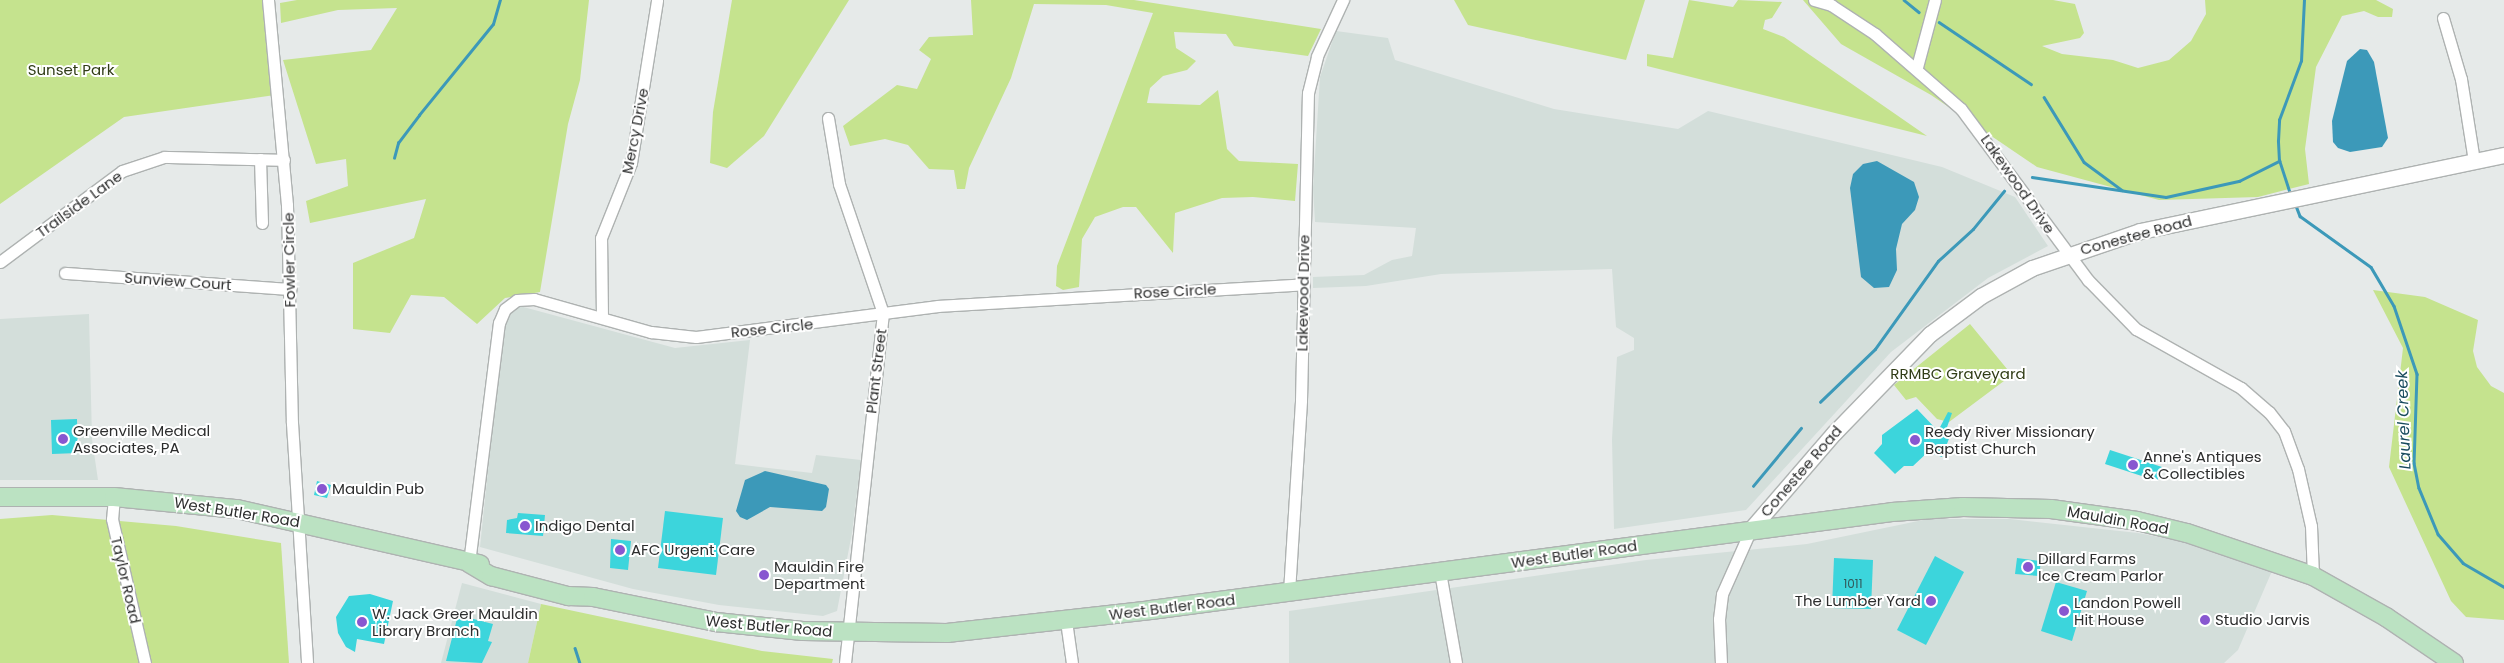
<!DOCTYPE html>
<style>
body{margin:0}
#map{position:relative;width:2504px;height:663px;overflow:hidden;background:#e6eae9;font-family:Poppins,sans-serif}
div>[style]{position:absolute}
[style*='--x']{left:calc(var(--x)*1px);top:calc(var(--y)*1px);width:calc(var(--w)*1px);rotate:calc(var(--a)*1deg)}
.built>*{inset:0;background:#d3deda}
.green>*{inset:0;background:#c5e38e}
.water>*{inset:0;background:#3c99b9}
.stream>*{height:2.5px;margin:-1.25px;padding:0 1.25px;transform-origin:1.25px;border-radius:1.25px;background:#3c99b9}
.building>*{inset:0;background:#3cd5dc}
.roads{filter:drop-shadow(1px 0 #aeb2b1) drop-shadow(-1px 0 #aeb2b1) drop-shadow(0 1px #aeb2b1) drop-shadow(0 -1px #aeb2b1)}
.minor>*{height:11px;margin:-5.5px;padding:0 5.5px;transform-origin:5.5px;border-radius:5.5px;background:#fff}
.secondary>*{height:15px;margin:-7.5px;padding:0 7.5px;transform-origin:7.5px;border-radius:7.5px;background:#fff}
.primary>*{height:18px;margin:-9px;padding:0 9px;transform-origin:9px;border-radius:9px;background:#bbe2c2}
.dots>*{width:14px;height:14px;translate:-50% -50%;box-sizing:border-box;border:2px solid #fff;border-radius:50%}
span{translate:-50% -50%;white-space:nowrap;text-align:center;line-height:1.15;-webkit-text-stroke:4px #fff;paint-order:stroke}
.number-label{font-size:12px;color:#31585a}
.number-label span{-webkit-text-stroke-width:0}
.park-label{font-size:15px;color:#313d17}
.street-label{font-size:15px;color:#2d2e2e}
.poi-label{font-size:15px;color:#2d2e2e}
.left{translate:0 -50%;text-align:left}
.right{translate:-100% -50%;text-align:right}
.water-label{font-size:16px;color:#164a5c;font-style:italic}
</style>
<div id="map">
<div class="built">
<div style="clip-path:polygon(1336px 31px,1388px 38px,1395px 60px,1554px 109px,1678px 129px,1708px 111px,1942px 167px,2015px 197px,2048px 246px,1988px 278px,1891px 352px,1746px 510px,1614px 529px,1612px 439px,1617px 357px,1634px 350px,1634px 338px,1616px 327px,1612px 269px,1441px 274px,1366px 286px,1313px 288px,1313px 277px,1364px 275px,1392px 260px,1412px 256px,1416px 228px,1315px 222px,1313px 188px,1320px 77px)"></div>
<div style="clip-path:polygon(516px 305px,675px 348px,750px 340px,735px 464px,812px 473px,816px 455px,861px 460px,852px 533px,837px 611px,823px 616px,719px 605px,633px 589px,480px 547px,504px 317px)"></div>
<div style="clip-path:polygon(89px 314px,92px 439px,98px 480px,0 480px,0 319px)"></div>
<div style="clip-path:polygon(1928px 519px,2010px 519px,2138px 533px,2199px 545px,2272px 571px,2238px 650px,2224px 663px,1289px 663px,1289px 611px,1646px 560px,1807px 544px)"></div>
<div style="clip-path:polygon(462px 583px,541px 604px,528px 663px,441px 663px)"></div>
</div>
<div class="green">
<div style="clip-path:polygon(0 0,268px 0,275px 95px,124px 117px,0 204px)"></div>
<div style="clip-path:polygon(297px 0,589px 0,580px 80px,568px 124px,540px 292px,505px 298px,477px 324px,444px 297px,411px 295px,390px 333px,353px 329px,353px 263px,414px 238px,426px 199px,310px 223px,306px 201px,348px 186px,346px 159px,316px 164px,283px 60px,371px 50px,397px 8px,338px 10px,281px 23px,280px 3px)"></div>
<div style="clip-path:polygon(732px 0,849px 0,764px 136px,727px 168px,710px 163px,713px 112px)"></div>
<div style="clip-path:polygon(971px 0,1134px 0,1321px 29px,1308px 56px,1234px 46px,1226px 34px,1174px 32px,1176px 48px,1196px 61px,1187px 70px,1163px 76px,1150px 88px,1147px 103px,1200px 105px,1218px 90px,1227px 149px,1239px 161px,1298px 164px,1295px 201px,1253px 197px,1222px 198px,1175px 213px,1173px 253px,1136px 207px,1123px 207px,1095px 217px,1082px 239px,1079px 287px,1063px 290px,1056px 286px,1057px 266px,1153px 13px,1106px 5px,1034px 4px,1011px 78px,969px 168px,965px 189px,957px 189px,954px 170px,929px 169px,908px 145px,885px 139px,850px 146px,843px 126px,897px 85px,917px 89px,931px 59px,919px 50px,929px 37px,973px 35px)"></div>
<div style="clip-path:polygon(1454px 0,1645px 0,1626px 60px,1468px 25px)"></div>
<div style="clip-path:polygon(1689px 0,1733px 7px,1738px 0,1782px 2px,1772px 18px,1765px 20px,1763px 29px,1784px 37px,1927px 136px,1647px 66px,1647px 54px,1673px 58px)"></div>
<div style="clip-path:polygon(1803px 0,2053px 0,2075px 4px,2084px 33px,2080px 38px,2042px 46px,2062px 54px,2113px 60px,2138px 68px,2169px 60px,2191px 41px,2206px 14px,2205px 0,2376px 0,2393px 9px,2392px 17px,2378px 17px,2364px 11px,2342px 16px,2316px 67px,2305px 149px,2309px 184px,2258px 197px,2159px 200px,2037px 167px,1931px 95px,1841px 44px)"></div>
<div style="clip-path:polygon(2373px 290px,2425px 297px,2478px 320px,2473px 351px,2477px 367px,2491px 386px,2504px 393px,2504px 620px,2466px 617px,2451px 601px,2389px 467px,2403px 348px)"></div>
<div style="clip-path:polygon(1970px 324px,2012px 375px,1949px 422px,1937px 419px,1916px 397px,1906px 400px,1894px 385px)"></div>
<div style="clip-path:polygon(52px 515px,176px 526px,281px 543px,289px 663px,0 663px,0 519px)"></div>
<div style="clip-path:polygon(541px 604px,762px 651px,833px 659px,832px 663px,528px 663px)"></div>
</div>
<div class="water">
<div style="clip-path:polygon(2360px 49px,2367px 50px,2374px 62px,2388px 138px,2382px 147px,2350px 152px,2338px 148px,2333px 142px,2332px 121px,2347px 61px)"></div>
<div style="clip-path:polygon(1877px 161px,1914px 182px,1919px 197px,1915px 210px,1902px 224px,1896px 249px,1897px 270px,1889px 287px,1874px 288px,1861px 277px,1850px 188px,1853px 174px,1863px 164px)"></div>
<div style="clip-path:polygon(765px 471px,826px 485px,829px 489px,826px 507px,822px 511px,770px 507px,747px 520px,740px 517px,736px 511px,745px 480px)"></div>
</div>
<div class="stream">
<div style="--x:1904;--y:0;--w:19;--a:39"></div>
<div style="--x:1939;--y:22;--w:111;--a:34"></div>
<div style="--x:2044;--y:97;--w:76;--a:58.4"></div>
<div style="--x:2084;--y:162;--w:47;--a:36.4"></div>
<div style="--x:394;--y:158;--w:16;--a:-75"></div>
<div style="--x:398;--y:143;--w:35;--a:-53"></div>
<div style="--x:419;--y:115;--w:117;--a:-50.9"></div>
<div style="--x:493;--y:24;--w:25;--a:-74"></div>
<div style="--x:2032;--y:177;--w:135;--a:8.5"></div>
<div style="--x:2166;--y:197;--w:75;--a:-12.4"></div>
<div style="--x:2239;--y:181;--w:45;--a:-26.6"></div>
<div style="--x:2290;--y:194;--w:35;--a:-108"></div>
<div style="--x:2279;--y:161;--w:20;--a:-93"></div>
<div style="--x:2278;--y:141;--w:21;--a:-87"></div>
<div style="--x:2279;--y:120;--w:63;--a:-69.6"></div>
<div style="--x:2301;--y:61;--w:61;--a:-87.2"></div>
<div style="--x:2295;--y:203;--w:14;--a:69"></div>
<div style="--x:2300;--y:216;--w:87;--a:35.7"></div>
<div style="--x:2371;--y:267;--w:45;--a:59.5"></div>
<div style="--x:2394;--y:306;--w:72;--a:71.3"></div>
<div style="--x:2417;--y:374;--w:89;--a:91.9"></div>
<div style="--x:2414;--y:463;--w:25;--a:79"></div>
<div style="--x:2419;--y:488;--w:50;--a:67.6"></div>
<div style="--x:2438;--y:534;--w:38;--a:49"></div>
<div style="--x:2463;--y:563;--w:48;--a:30.3"></div>
<div style="--x:1820;--y:402;--w:76;--a:-43.9"></div>
<div style="--x:1875;--y:349;--w:108;--a:-54.4"></div>
<div style="--x:1938;--y:261;--w:47;--a:-42.4"></div>
<div style="--x:1973;--y:229;--w:49;--a:-50.8"></div>
<div style="--x:1753;--y:486;--w:75;--a:-50.4"></div>
<div style="--x:575;--y:648;--w:16;--a:72"></div>
</div>
<div class="building">
<div style="clip-path:polygon(1917px 409px,1938px 431px,1948px 412px,1952px 413px,1945px 433px,1950px 436px,1942px 457px,1928px 452px,1913px 466px,1904px 466px,1895px 474px,1874px 453px,1882px 444px,1882px 435px)"></div>
<div style="clip-path:polygon(77px 419px,78px 453px,52px 454px,51px 420px)"></div>
<div style="clip-path:polygon(2110px 450px,2162px 467px,2157px 481px,2105px 464px)"></div>
<div style="clip-path:polygon(317px 481px,331px 485px,327px 498px,314px 495px)"></div>
<div style="clip-path:polygon(665px 511px,723px 518px,716px 575px,658px 568px)"></div>
<div style="clip-path:polygon(518px 513px,545px 515px,543px 536px,506px 533px,507px 520px,517px 518px)"></div>
<div style="clip-path:polygon(611px 539px,631px 541px,628px 570px,610px 568px)"></div>
<div style="clip-path:polygon(1935px 556px,1964px 572px,1926px 645px,1897px 630px)"></div>
<div style="clip-path:polygon(1834px 558px,1873px 560px,1871px 609px,1832px 608px)"></div>
<div style="clip-path:polygon(2017px 558px,2041px 561px,2039px 576px,2015px 574px)"></div>
<div style="clip-path:polygon(2056px 582px,2087px 591px,2072px 641px,2041px 631px)"></div>
<div style="clip-path:polygon(370px 594px,393px 601px,384px 644px,357px 639px,355px 652px,346px 647px,338px 633px,336px 617px,349px 596px)"></div>
<div style="clip-path:polygon(458px 615px,493px 624px,488px 641px,492px 642px,482px 663px,446px 661px)"></div>
</div>
<div class="roads">
<div class="minor">
<div style="--x:268;--y:0;--w:206;--a:84.7"></div>
<div style="--x:287;--y:205;--w:218;--a:88.7"></div>
<div style="--x:292;--y:423;--w:240;--a:86.4"></div>
<div style="--x:1814;--y:0;--w:18;--a:16"></div>
<div style="--x:1831;--y:5;--w:53;--a:33.4"></div>
<div style="--x:1875;--y:34;--w:114;--a:41.1"></div>
<div style="--x:1961;--y:109;--w:213;--a:53.4"></div>
<div style="--x:2088;--y:280;--w:69;--a:45.6"></div>
<div style="--x:2136;--y:329;--w:120;--a:29.3"></div>
<div style="--x:2241;--y:388;--w:37;--a:41"></div>
<div style="--x:2269;--y:412;--w:24;--a:52"></div>
<div style="--x:2284;--y:431;--w:40;--a:69.8"></div>
<div style="--x:2298;--y:469;--w:58;--a:77.2"></div>
<div style="--x:2311;--y:526;--w:50;--a:87.7"></div>
<div style="--x:2443;--y:18;--w:64;--a:73.6"></div>
<div style="--x:2461;--y:79;--w:83;--a:81"></div>
<div style="--x:1917;--y:67;--w:69;--a:-75"></div>
<div style="--x:828;--y:118;--w:67;--a:80.5"></div>
<div style="--x:839;--y:184;--w:136;--a:71.2"></div>
<div style="--x:883;--y:313;--w:352;--a:96.2"></div>
<div style="--x:260;--y:159;--w:64;--a:88.2"></div>
<div style="--x:0;--y:262;--w:152;--a:-36.7"></div>
<div style="--x:122;--y:171;--w:44;--a:-18.4"></div>
<div style="--x:164;--y:157;--w:120;--a:1.4"></div>
<div style="--x:65;--y:273;--w:226;--a:4.1"></div>
<div style="--x:602;--y:317;--w:79;--a:-90.7"></div>
<div style="--x:601;--y:238;--w:81;--a:-68.2"></div>
<div style="--x:631;--y:163;--w:165;--a:-80.9"></div>
<div style="--x:114;--y:497;--w:22;--a:95"></div>
<div style="--x:112;--y:519;--w:148;--a:77.1"></div>
<div style="--x:469;--y:563;--w:242;--a:-82.9"></div>
<div style="--x:499;--y:323;--w:15;--a:-67"></div>
<div style="--x:505;--y:309;--w:15;--a:-37"></div>
<div style="--x:517;--y:300;--w:17;--a:-3"></div>
<div style="--x:534;--y:299;--w:122;--a:15.8"></div>
<div style="--x:651;--y:332;--w:45;--a:6.3"></div>
<div style="--x:696;--y:337;--w:244;--a:-7.3"></div>
<div style="--x:938;--y:306;--w:366;--a:-3.4"></div>
<div style="--x:1440;--y:572;--w:92;--a:80"></div>
<div style="--x:1289;--y:592;--w:192;--a:-86.4"></div>
<div style="--x:1301;--y:400;--w:307;--a:-88.7"></div>
<div style="--x:1308;--y:93;--w:38;--a:-76"></div>
<div style="--x:1317;--y:56;--w:62;--a:-65.1"></div>
<div style="--x:1066;--y:621;--w:42;--a:81.9"></div>
<div style="--x:1721;--y:663;--w:44;--a:-92.6"></div>
<div style="--x:1719;--y:619;--w:25;--a:-83"></div>
<div style="--x:1722;--y:594;--w:71;--a:-66"></div>
</div>
<div class="secondary">
<div style="--x:1751;--y:529;--w:127;--a:-49.2"></div>
<div style="--x:1834;--y:433;--w:138;--a:-45.9"></div>
<div style="--x:1930;--y:334;--w:64;--a:-36.7"></div>
<div style="--x:1981;--y:296;--w:58;--a:-28.8"></div>
<div style="--x:2032;--y:268;--w:114;--a:-18.9"></div>
<div style="--x:2140;--y:231;--w:372;--a:-11.8"></div>
</div>
<div class="primary">
<div style="--x:0;--y:497;--w:114;--a:0"></div>
<div style="--x:114;--y:497;--w:124;--a:5.6"></div>
<div style="--x:237;--y:509;--w:249;--a:12.8"></div>
<div style="--x:469;--y:563;--w:26;--a:31"></div>
<div style="--x:491;--y:576;--w:80;--a:14.6"></div>
<div style="--x:568;--y:596;--w:25;--a:2"></div>
<div style="--x:593;--y:597;--w:126;--a:11.5"></div>
<div style="--x:716;--y:622;--w:87;--a:5.9"></div>
<div style="--x:803;--y:631;--w:144;--a:0.8"></div>
<div style="--x:947;--y:633;--w:205;--a:-6.4"></div>
<div style="--x:1151;--y:610;--w:747;--a:-7.53"></div>
<div style="--x:1892;--y:512;--w:71;--a:-4"></div>
<div style="--x:1963;--y:507;--w:88;--a:1.3"></div>
<div style="--x:2051;--y:509;--w:87;--a:7.9"></div>
<div style="--x:2137;--y:521;--w:51;--a:13.5"></div>
<div style="--x:2187;--y:533;--w:133;--a:18.8"></div>
<div style="--x:2313;--y:576;--w:84;--a:29.3"></div>
<div style="--x:2386;--y:617;--w:82;--a:34.1"></div>
</div>
</div>
<div class="dots">
<div style="left:63px;top:439px;background:#8857d0"></div>
<div style="left:1915px;top:440px;background:#8857d0"></div>
<div style="left:2133px;top:465px;background:#8857d0"></div>
<div style="left:322px;top:489px;background:#8857d0"></div>
<div style="left:525px;top:526px;background:#8857d0"></div>
<div style="left:620px;top:550px;background:#8857d0"></div>
<div style="left:2028px;top:567px;background:#8857d0"></div>
<div style="left:764px;top:575px;background:#8857d0"></div>
<div style="left:1931px;top:601px;background:#8857d0"></div>
<div style="left:2064px;top:611px;background:#8857d0"></div>
<div style="left:2205px;top:620px;background:#8857d0"></div>
<div style="left:362px;top:622px;background:#8857d0"></div>
</div>
<div class="number-label">
<span style="left:1853px;top:584px">1011</span>
</div>
<div class="park-label">
<span style="left:71px;top:70px">Sunset Park</span>
<span style="left:1958px;top:374px">RRMBC Graveyard</span>
</div>
<div class="street-label">
<span style="left:635px;top:131px;rotate:-79deg">Mercy Drive</span>
<span style="left:2018px;top:184px;rotate:55deg">Lakewood Drive</span>
<span style="left:79px;top:204px;rotate:-36deg">Trailside Lane</span>
<span style="left:2136px;top:235px;rotate:-15deg">Conestee Road</span>
<span style="left:289px;top:260px;rotate:-91deg">Fowler Circle</span>
<span style="left:178px;top:281px;rotate:4deg">Sunview Court</span>
<span style="left:1175px;top:291px;rotate:-3deg">Rose Circle</span>
<span style="left:1303px;top:293px;rotate:-89deg">Lakewood Drive</span>
<span style="left:772px;top:328px;rotate:-6deg">Rose Circle</span>
<span style="left:876px;top:371px;rotate:-83deg">Plant Street</span>
<span style="left:1801px;top:471px;rotate:-49deg">Conestee Road</span>
<span style="left:237px;top:512px;rotate:9deg">West Butler Road</span>
<span style="left:2118px;top:520px;rotate:10deg">Mauldin Road</span>
<span style="left:1574px;top:554px;rotate:-8deg">West Butler Road</span>
<span style="left:126px;top:580px;rotate:77deg">Taylor Road</span>
<span style="left:1172px;top:607px;rotate:-7deg">West Butler Road</span>
<span style="left:769px;top:626px;rotate:5deg">West Butler Road</span>
</div>
<div class="poi-label">
<span class="left" style="left:73px;top:439px">Greenville Medical<br>Associates, PA</span>
<span class="left" style="left:1925px;top:440px">Reedy River Missionary<br>Baptist Church</span>
<span class="left" style="left:2143px;top:465px">Anne's Antiques<br>&amp; Collectibles</span>
<span class="left" style="left:332px;top:489px">Mauldin Pub</span>
<span class="left" style="left:535px;top:526px">Indigo Dental</span>
<span class="left" style="left:631px;top:550px">AFC Urgent Care</span>
<span class="left" style="left:2038px;top:567px">Dillard Farms<br>Ice Cream Parlor</span>
<span class="left" style="left:774px;top:575px">Mauldin Fire<br>Department</span>
<span class="right" style="left:1921px;top:601px">The Lumber Yard</span>
<span class="left" style="left:2074px;top:611px">Landon Powell<br>Hit House</span>
<span class="left" style="left:372px;top:622px">W. Jack Greer Mauldin<br>Library Branch</span>
<span class="left" style="left:2215px;top:620px">Studio Jarvis</span>
</div>
<div class="water-label">
<span style="left:2404px;top:420px;rotate:-92deg">Laurel Creek</span>
</div>
</div>
